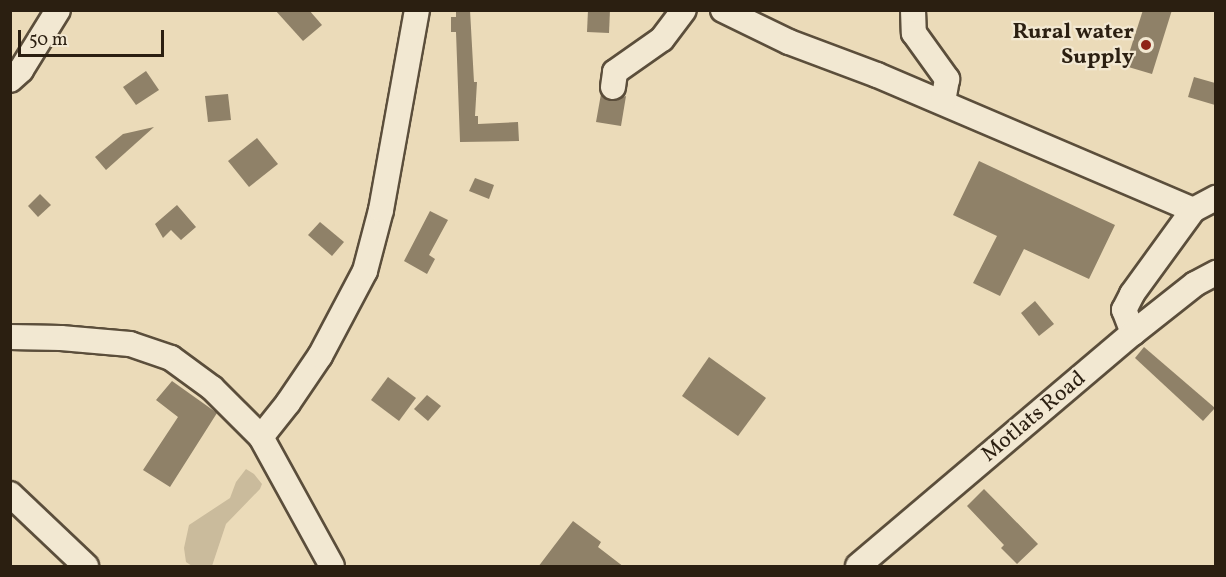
<!DOCTYPE html>
<style>
body{margin:0}
#map{position:relative;width:1226px;height:577px;overflow:hidden;background:#ebdbb9;font-family:Vollkorn,serif}
div>[style]{position:absolute}
[style*='--x']{left:calc(var(--x)*1px);top:calc(var(--y)*1px);width:calc(var(--w)*1px);rotate:calc(var(--a)*1deg)}
.green>*{inset:0;background:#cabb9c}
.building>*{inset:0;background:#8f8168}
.roads{filter:drop-shadow(2px 0 #5b4e3b) drop-shadow(-2px 0 #5b4e3b) drop-shadow(0 2px #5b4e3b) drop-shadow(0 -2px #5b4e3b)}
.minor>*{height:24px;margin:-12px;padding:0 12px;transform-origin:12px;border-radius:12px;background:#f2e8d2}
.dots>*{width:16px;height:16px;translate:-50% -50%;box-sizing:border-box;border:3px solid #f2e8d2;border-radius:50%}
span{translate:-50% -50%;white-space:nowrap;text-align:center;line-height:1.15;-webkit-text-stroke:4.5px #f2e8d2;paint-order:stroke}
.poi-label{font-size:22px;color:#2b1f11;font-weight:700}
.right{translate:-100% -50%;text-align:right}
.street-label{font-size:22px;color:#2b1f11}
.frame{position:absolute;inset:0;border:12px solid #2b1f11;pointer-events:none}
.scale{position:absolute;left:18px;top:30px;width:146px;height:27px;box-sizing:border-box;border:3px solid #2b1f11;border-top:0;padding-left:8px;font-size:18px;line-height:21px;white-space:nowrap;color:#2b1f11;-webkit-text-stroke:4px #f2e8d2;paint-order:stroke}
</style>
<div id="map">
<div class="green">
<div style="clip-path:polygon(246px 469px,254px 474px,262px 484px,260px 489px,226px 524px,212px 566px,192px 566px,186px 562px,184px 548px,189px 525px,230px 498px,236px 482px)"></div>
</div>
<div class="building">
<div style="clip-path:polygon(275px 10px,309px 10px,322px 25px,303px 41px)"></div>
<div style="clip-path:polygon(456px 10px,470px 10px,474px 82px,477px 82px,475px 116px,478px 116px,478px 124px,518px 122px,519px 141px,460px 142px,456px 32px,451px 32px,451px 17px,456px 17px)"></div>
<div style="clip-path:polygon(588px 10px,610px 10px,609px 33px,587px 32px)"></div>
<div style="clip-path:polygon(1143px 10px,1172px 10px,1152px 74px,1125px 66px)"></div>
<div style="clip-path:polygon(146px 71px,159px 90px,136px 105px,123px 87px)"></div>
<div style="clip-path:polygon(1194px 77px,1215px 83px,1215px 105px,1188px 97px)"></div>
<div style="clip-path:polygon(228px 94px,231px 120px,208px 122px,205px 96px)"></div>
<div style="clip-path:polygon(601px 94px,612px 101px,626px 96px,621px 126px,596px 122px)"></div>
<div style="clip-path:polygon(154px 127px,106px 170px,95px 157px,123px 134px)"></div>
<div style="clip-path:polygon(257px 138px,278px 164px,249px 187px,228px 161px)"></div>
<div style="clip-path:polygon(979px 161px,1115px 225px,1089px 279px,1024px 249px,1000px 296px,973px 283px,997px 236px,953px 215px)"></div>
<div style="clip-path:polygon(475px 178px,494px 185px,489px 199px,469px 191px)"></div>
<div style="clip-path:polygon(40px 194px,51px 205px,38px 217px,28px 206px)"></div>
<div style="clip-path:polygon(177px 205px,196px 227px,181px 240px,171px 230px,163px 238px,155px 224px)"></div>
<div style="clip-path:polygon(430px 211px,448px 220px,429px 255px,435px 259px,427px 274px,404px 261px)"></div>
<div style="clip-path:polygon(320px 222px,344px 242px,332px 256px,308px 235px)"></div>
<div style="clip-path:polygon(1035px 301px,1054px 324px,1039px 336px,1021px 313px)"></div>
<div style="clip-path:polygon(1144px 347px,1215px 408px,1203px 421px,1135px 358px)"></div>
<div style="clip-path:polygon(709px 357px,766px 398px,738px 436px,682px 396px)"></div>
<div style="clip-path:polygon(388px 377px,416px 398px,399px 421px,371px 400px)"></div>
<div style="clip-path:polygon(172px 381px,217px 413px,170px 487px,143px 470px,178px 417px,156px 400px)"></div>
<div style="clip-path:polygon(427px 395px,441px 406px,428px 421px,414px 409px)"></div>
<div style="clip-path:polygon(984px 489px,1038px 544px,1017px 564px,1001px 548px,1004px 545px,967px 506px)"></div>
<div style="clip-path:polygon(573px 521px,601px 542px,598px 547px,624px 567px,538px 567px)"></div>
</div>
<div class="roads">
<div class="minor">
<div style="--x:723;--y:10;--w:73;--a:25.9"></div>
<div style="--x:789;--y:42;--w:94;--a:20.6"></div>
<div style="--x:877;--y:75;--w:344;--a:23.1"></div>
<div style="--x:913;--y:10;--w:23;--a:88"></div>
<div style="--x:914;--y:33;--w:57;--a:54.3"></div>
<div style="--x:947;--y:79;--w:23;--a:100"></div>
<div style="--x:10;--y:80;--w:15;--a:-42"></div>
<div style="--x:21;--y:70;--w:70;--a:-58.3"></div>
<div style="--x:613;--y:87;--w:15;--a:-82"></div>
<div style="--x:615;--y:72;--w:57;--a:-35.1"></div>
<div style="--x:662;--y:39;--w:36;--a:-53"></div>
<div style="--x:1133;--y:333;--w:25;--a:-111"></div>
<div style="--x:1124;--y:310;--w:18;--a:-63"></div>
<div style="--x:1132;--y:294;--w:104;--a:-54"></div>
<div style="--x:1193;--y:210;--w:26;--a:-28"></div>
<div style="--x:10;--y:337;--w:51;--a:1.1"></div>
<div style="--x:61;--y:338;--w:69;--a:5"></div>
<div style="--x:130;--y:344;--w:43;--a:18.9"></div>
<div style="--x:171;--y:358;--w:51;--a:36.2"></div>
<div style="--x:212;--y:388;--w:69;--a:45"></div>
<div style="--x:261;--y:437;--w:147;--a:61.2"></div>
<div style="--x:261;--y:437;--w:43;--a:-51.5"></div>
<div style="--x:288;--y:403;--w:57;--a:-55.8"></div>
<div style="--x:320;--y:356;--w:96;--a:-62.1"></div>
<div style="--x:365;--y:271;--w:63;--a:-75.3"></div>
<div style="--x:381;--y:210;--w:203;--a:-79.8"></div>
<div style="--x:10;--y:494;--w:105;--a:43.5"></div>
<div style="--x:858;--y:566;--w:360;--a:-40.3"></div>
<div style="--x:1133;--y:333;--w:79;--a:-38.3"></div>
<div style="--x:1195;--y:284;--w:24;--a:-28"></div>
</div>
</div>
<div class="dots">
<div style="left:1146px;top:45px;background:#8f2418"></div>
</div>
<div class="poi-label">
<span class="right" style="left:1134px;top:45px">Rural water<br>Supply</span>
</div>
<div class="street-label">
<span style="left:1034px;top:417px;rotate:-40deg">Motlats Road</span>
</div>
<div class="frame"></div>
<div class="scale">50 m</div>
</div>
